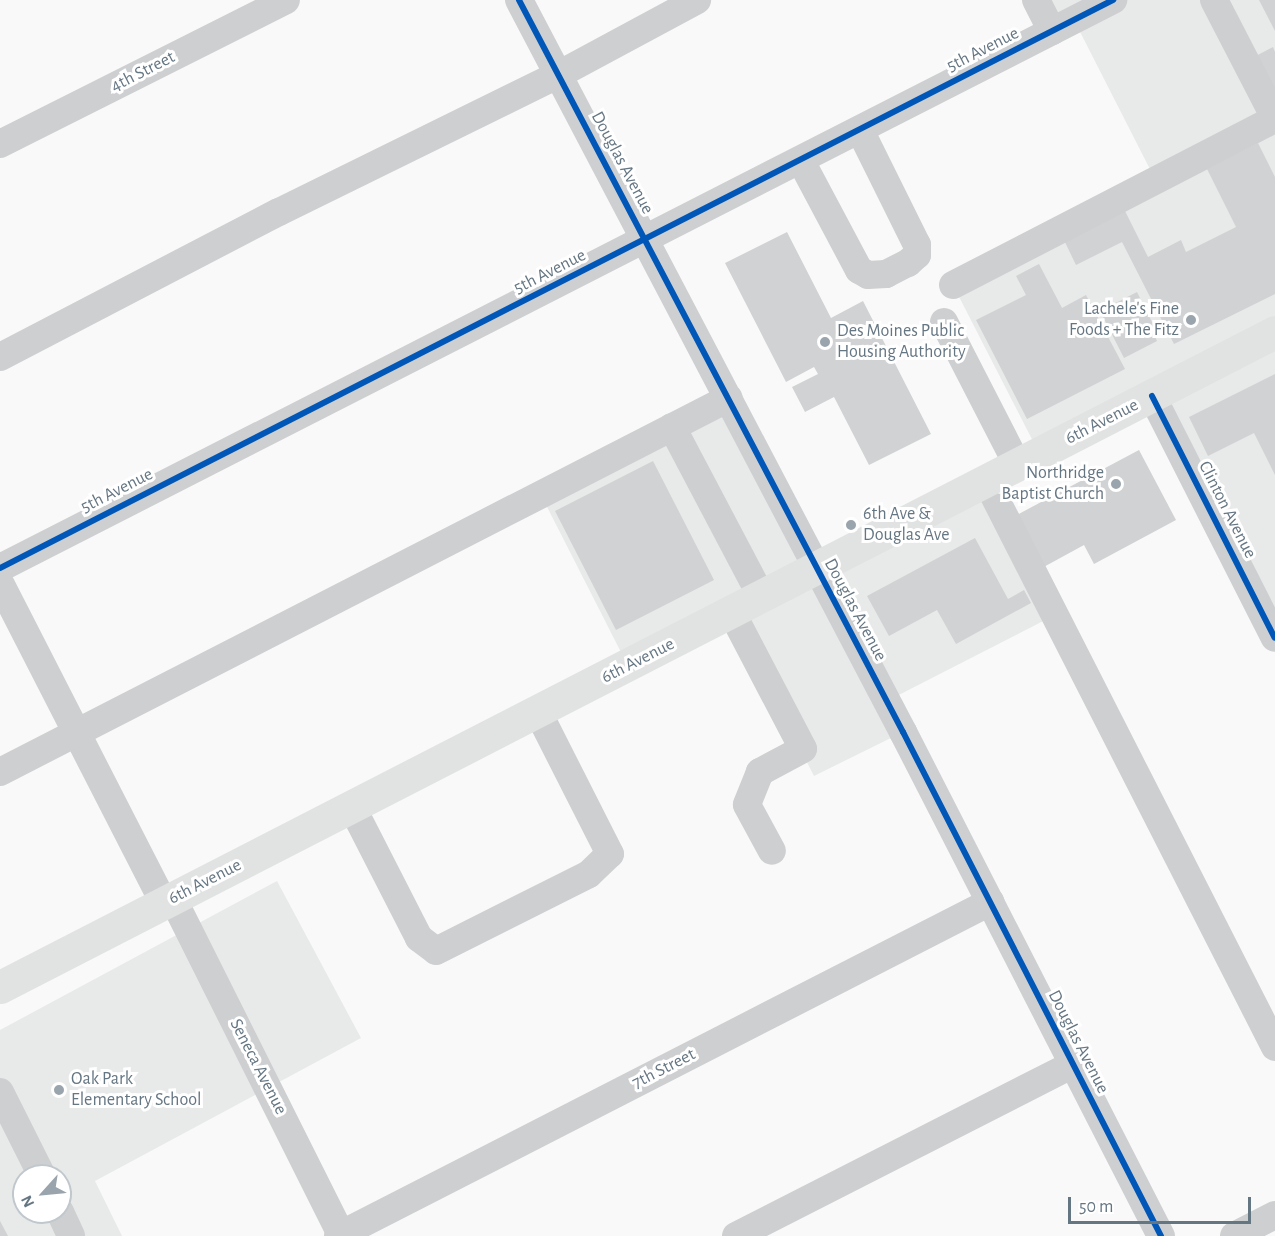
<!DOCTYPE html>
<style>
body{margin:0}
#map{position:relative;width:1275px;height:1236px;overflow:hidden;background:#f9f9f9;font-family:"Alegreya Sans",sans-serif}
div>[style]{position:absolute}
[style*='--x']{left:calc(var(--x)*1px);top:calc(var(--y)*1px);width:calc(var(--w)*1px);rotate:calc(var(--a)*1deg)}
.built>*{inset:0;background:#e8e9e9}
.building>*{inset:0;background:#d0d2d3}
.minor>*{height:28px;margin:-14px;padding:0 14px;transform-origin:14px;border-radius:14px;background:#cecfd0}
.major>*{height:33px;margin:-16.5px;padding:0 16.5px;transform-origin:16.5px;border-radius:16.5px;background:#e1e2e2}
.cycleway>*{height:6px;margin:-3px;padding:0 3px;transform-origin:3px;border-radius:3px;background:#0057b8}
.dots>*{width:16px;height:16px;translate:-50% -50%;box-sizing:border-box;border:3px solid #fff;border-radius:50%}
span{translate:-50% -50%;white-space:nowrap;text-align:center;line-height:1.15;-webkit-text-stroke:6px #fff;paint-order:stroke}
.street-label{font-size:18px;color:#657683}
.poi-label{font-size:18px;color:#657683}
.right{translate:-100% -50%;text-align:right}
.left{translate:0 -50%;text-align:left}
.north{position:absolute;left:12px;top:1164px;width:60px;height:60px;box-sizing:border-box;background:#fff;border:2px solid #c1c8cd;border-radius:50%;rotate:243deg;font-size:16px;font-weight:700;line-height:24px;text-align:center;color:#657683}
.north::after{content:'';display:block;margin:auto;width:21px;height:27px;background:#99a4ac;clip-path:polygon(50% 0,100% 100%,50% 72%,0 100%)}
.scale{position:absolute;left:1068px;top:1197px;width:183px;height:27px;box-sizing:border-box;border:3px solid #657683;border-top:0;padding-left:8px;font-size:18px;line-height:21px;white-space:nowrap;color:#657683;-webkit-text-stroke:4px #fff;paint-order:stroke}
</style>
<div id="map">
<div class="built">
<div style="clip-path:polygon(1022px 0,1275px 0,1275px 627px,1152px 397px,1040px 455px,953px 285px,1156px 181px,1074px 20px)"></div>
<div style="clip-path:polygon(729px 398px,816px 569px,987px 482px,1055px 615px,887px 701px,903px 732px,814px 776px,731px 614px,628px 666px,541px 495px)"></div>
<div style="clip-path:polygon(evenodd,277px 881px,361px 1038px,95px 1181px,122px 1236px,0 1236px,0 1030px,277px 881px,24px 1176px,60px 1176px,60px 1212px,24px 1212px,24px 1176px)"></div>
</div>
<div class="building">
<div style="clip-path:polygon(1259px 0,1275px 0,1275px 31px)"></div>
<div style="clip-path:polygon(1273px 47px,1275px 52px,1275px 101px,1252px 58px)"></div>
<div style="clip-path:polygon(1258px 143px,1275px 177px,1275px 294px,1174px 344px,1122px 242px,1076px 265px,1063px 238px,1123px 207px,1148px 257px,1181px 240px,1186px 252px,1236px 227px,1207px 169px)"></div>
<div style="clip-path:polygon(787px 232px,831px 318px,863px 301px,931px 434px,869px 465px,834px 397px,805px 412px,792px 387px,818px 374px,814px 367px,786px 382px,725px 263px)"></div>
<div style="clip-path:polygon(1039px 264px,1062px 308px,1086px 295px,1125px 369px,1027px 419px,976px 320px,1026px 295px,1016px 276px)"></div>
<div style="clip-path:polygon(1137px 292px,1154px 326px,1151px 328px,1157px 341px,1124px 358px,1100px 311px)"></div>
<div style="clip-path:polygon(1275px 374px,1275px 475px,1254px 433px,1208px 456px,1189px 417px)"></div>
<div style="clip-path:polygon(1139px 450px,1176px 520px,1094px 564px,1084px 545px,1040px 569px,1013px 517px)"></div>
<div style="clip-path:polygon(653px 461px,714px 580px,616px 630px,555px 511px)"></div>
<div style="clip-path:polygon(975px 538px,1008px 599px,1024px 590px,1031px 603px,956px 644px,937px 610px,889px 636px,867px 596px)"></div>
<div style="clip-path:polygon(0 1221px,8px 1236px,0 1236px)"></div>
</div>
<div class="minor">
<div style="--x:519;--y:0;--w:827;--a:62.32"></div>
<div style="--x:903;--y:732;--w:566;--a:62.89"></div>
<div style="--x:1036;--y:0;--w:35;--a:63"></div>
<div style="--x:1214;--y:0;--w:133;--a:62.7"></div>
<div style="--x:0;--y:144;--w:320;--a:-26.7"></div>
<div style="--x:801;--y:161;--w:123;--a:62"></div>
<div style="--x:859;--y:270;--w:10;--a:29"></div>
<div style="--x:868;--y:275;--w:18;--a:-3"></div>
<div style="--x:886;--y:274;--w:25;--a:-27"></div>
<div style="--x:908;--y:263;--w:12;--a:-42"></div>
<div style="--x:917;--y:255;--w:10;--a:-90"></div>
<div style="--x:917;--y:245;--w:128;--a:-116.4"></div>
<div style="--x:953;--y:285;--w:362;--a:-27.3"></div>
<div style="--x:944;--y:322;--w:162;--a:62.8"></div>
<div style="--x:0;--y:357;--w:314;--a:-27.5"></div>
<div style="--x:279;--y:212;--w:311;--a:-26.2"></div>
<div style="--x:558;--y:75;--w:158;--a:-28.3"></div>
<div style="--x:1152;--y:396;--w:271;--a:63.1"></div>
<div style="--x:672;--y:427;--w:193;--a:62.2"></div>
<div style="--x:987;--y:482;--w:634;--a:62.99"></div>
<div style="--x:0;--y:568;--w:1250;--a:-27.04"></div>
<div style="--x:0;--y:583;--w:360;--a:62.9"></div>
<div style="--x:732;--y:613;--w:153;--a:62.4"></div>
<div style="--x:803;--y:749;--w:49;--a:151.9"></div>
<div style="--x:760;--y:772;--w:35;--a:112"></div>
<div style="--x:747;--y:805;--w:52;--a:61.5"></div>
<div style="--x:0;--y:772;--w:819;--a:-27.16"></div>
<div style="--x:352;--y:807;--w:147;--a:62.9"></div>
<div style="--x:419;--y:938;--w:21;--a:37"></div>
<div style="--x:436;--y:951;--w:171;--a:-26.7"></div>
<div style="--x:589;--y:874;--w:29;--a:-44"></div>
<div style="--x:610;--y:854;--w:159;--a:-116.9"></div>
<div style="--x:173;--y:899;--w:377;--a:63.4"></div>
<div style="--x:0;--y:1092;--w:94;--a:63.4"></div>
<div style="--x:60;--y:1212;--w:26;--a:65"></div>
<div style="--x:338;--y:1236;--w:733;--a:-27.12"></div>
<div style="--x:736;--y:1236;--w:378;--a:-27"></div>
<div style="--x:1234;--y:1236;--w:46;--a:-27.1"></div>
</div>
<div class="major">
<div style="--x:0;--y:987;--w:1433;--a:-27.19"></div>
</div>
<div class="cycleway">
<div style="--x:519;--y:0;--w:827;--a:62.32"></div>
<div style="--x:903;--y:732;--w:566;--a:62.89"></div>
<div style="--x:1152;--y:396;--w:271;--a:63.1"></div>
<div style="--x:0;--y:568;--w:1250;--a:-27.04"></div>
</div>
<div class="dots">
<div style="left:1191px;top:320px;background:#99a4ac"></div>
<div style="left:825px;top:342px;background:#99a4ac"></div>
<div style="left:1116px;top:484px;background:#99a4ac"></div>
<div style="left:851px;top:525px;background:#99a4ac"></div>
<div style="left:59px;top:1090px;background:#99a4ac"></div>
</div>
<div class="street-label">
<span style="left:983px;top:50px;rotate:-27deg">5th Avenue</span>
<span style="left:143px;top:72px;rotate:-27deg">4th Street</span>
<span style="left:622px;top:163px;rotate:62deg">Douglas Avenue</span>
<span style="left:550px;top:272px;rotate:-27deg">5th Avenue</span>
<span style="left:1102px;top:422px;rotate:-27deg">6th Avenue</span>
<span style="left:117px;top:491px;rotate:-27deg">5th Avenue</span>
<span style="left:1227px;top:510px;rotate:63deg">Clinton Avenue</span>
<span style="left:855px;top:610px;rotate:62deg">Douglas Avenue</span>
<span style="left:638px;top:661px;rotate:-27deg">6th Avenue</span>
<span style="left:205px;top:882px;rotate:-27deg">6th Avenue</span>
<span style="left:1078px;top:1042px;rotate:63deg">Douglas Avenue</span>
<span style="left:258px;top:1067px;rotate:63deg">Seneca Avenue</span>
<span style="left:664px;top:1069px;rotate:-27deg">7th Street</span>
</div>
<div class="poi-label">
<span class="right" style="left:1179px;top:320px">Lachele's Fine<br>Foods + The Fitz</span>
<span class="left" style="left:837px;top:342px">Des Moines Public<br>Housing Authority</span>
<span class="right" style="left:1104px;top:484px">Northridge<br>Baptist Church</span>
<span class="left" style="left:863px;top:525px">6th Ave &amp;<br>Douglas Ave</span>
<span class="left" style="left:71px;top:1090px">Oak Park<br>Elementary School</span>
</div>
<div class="north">N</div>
<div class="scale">50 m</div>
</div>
